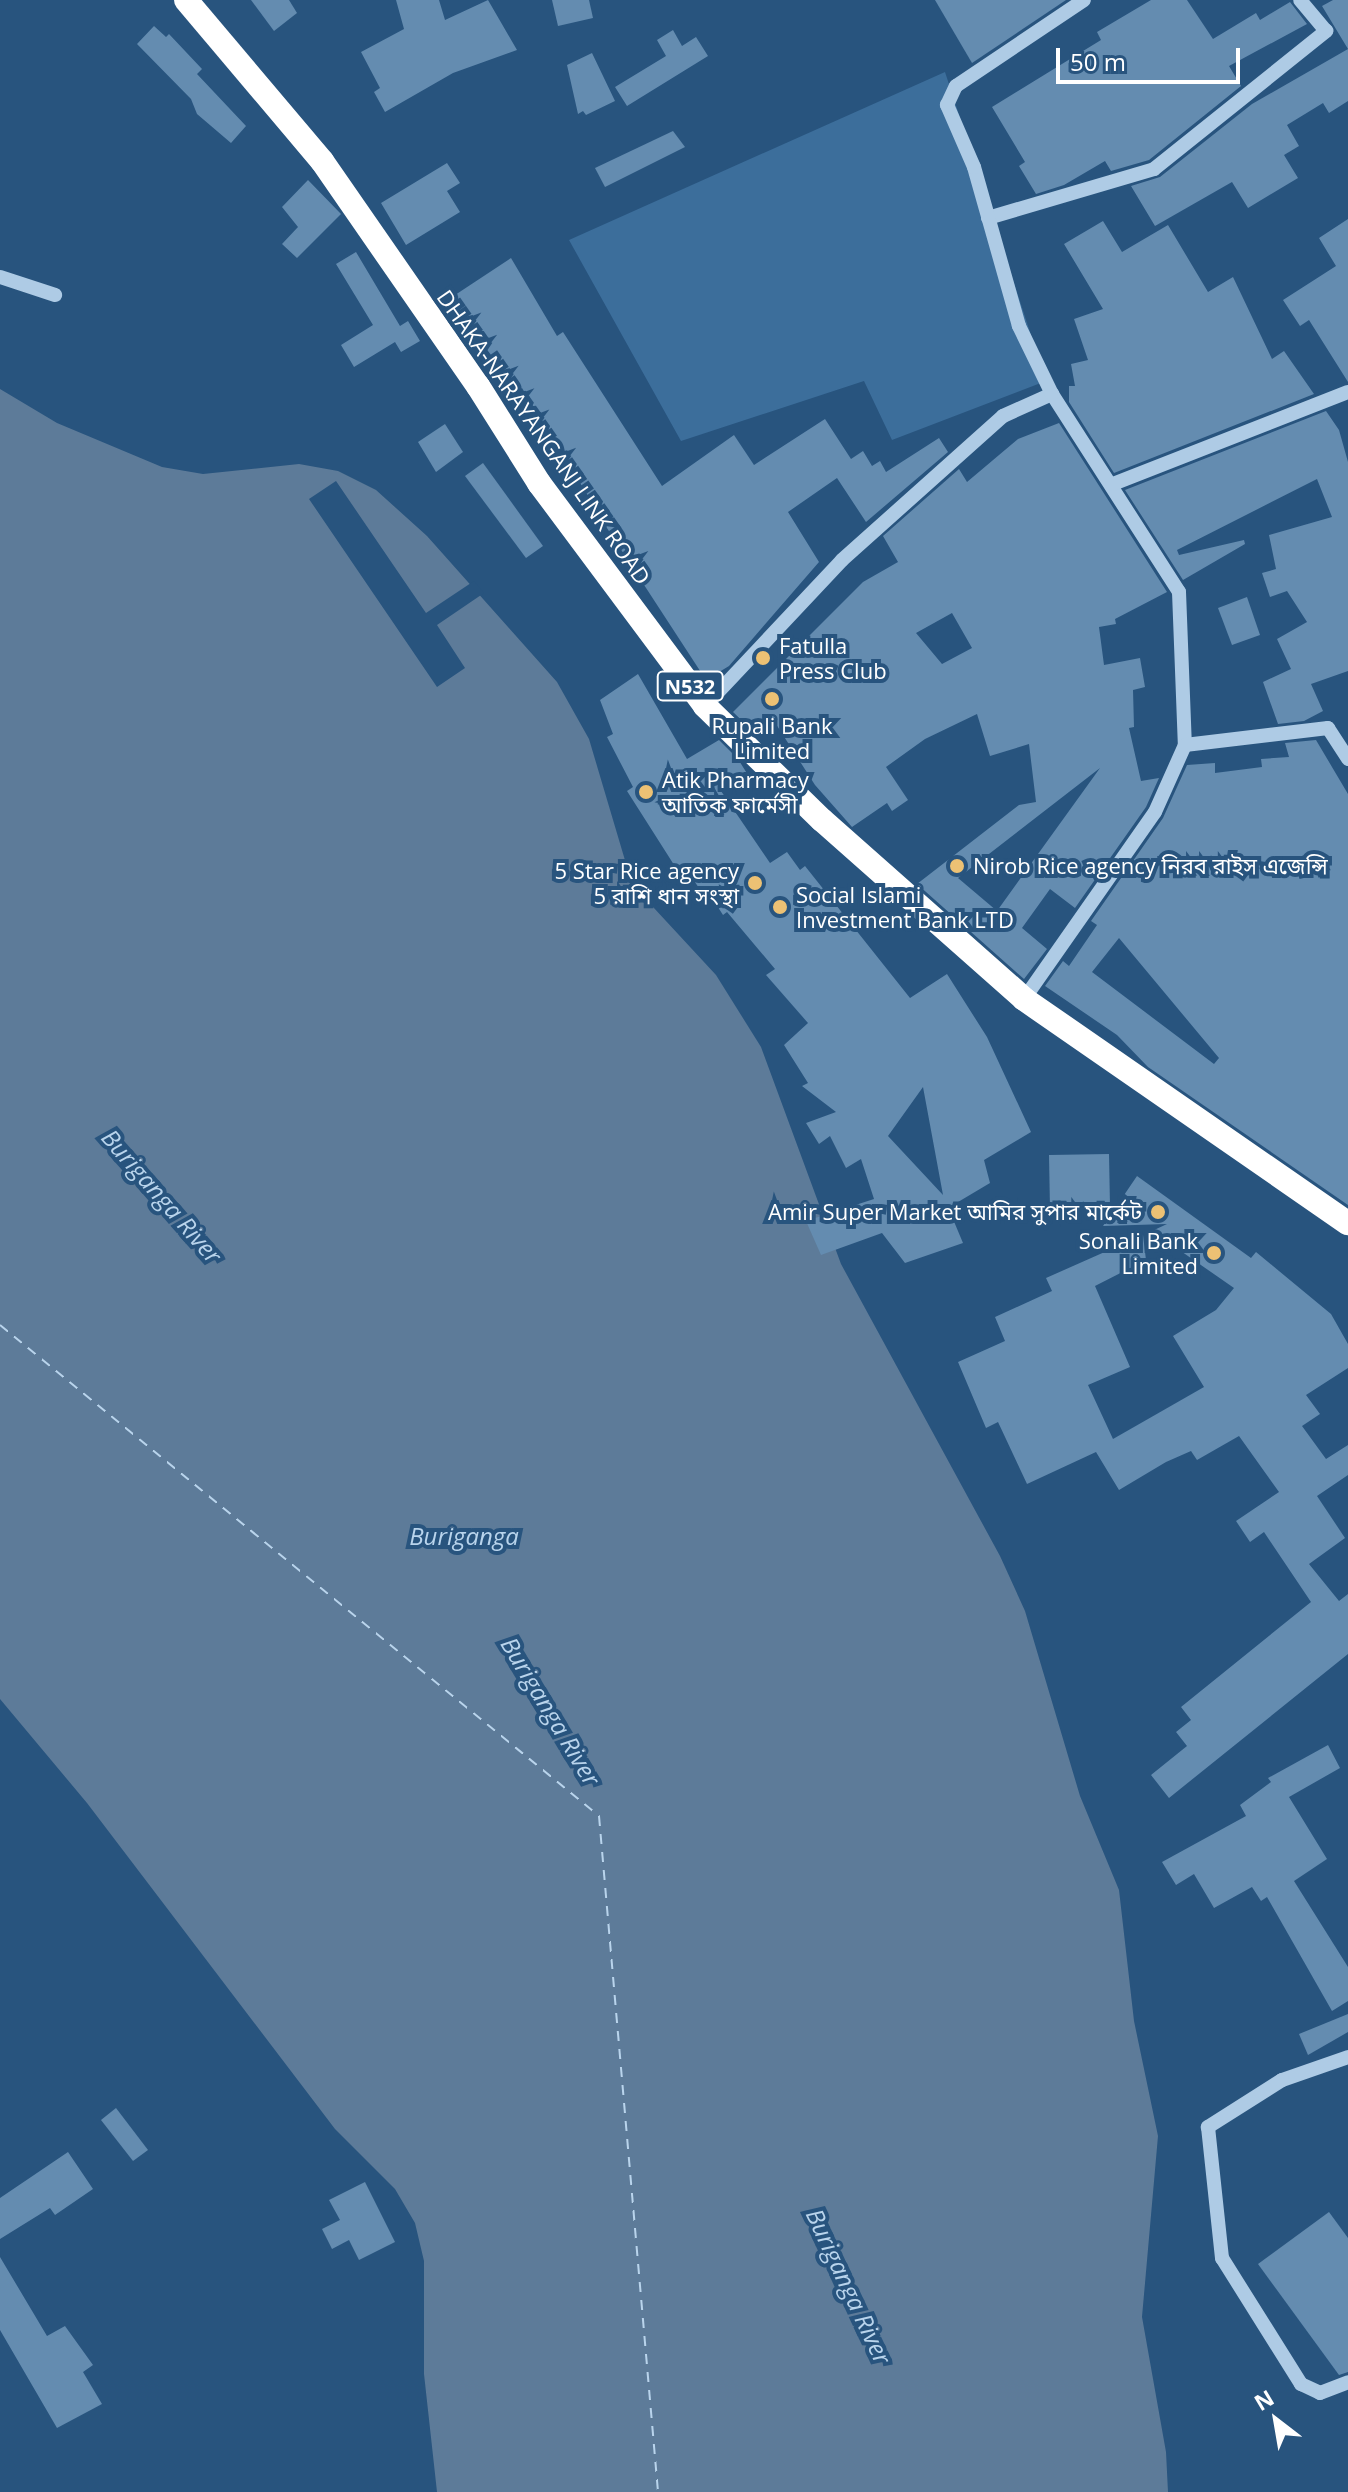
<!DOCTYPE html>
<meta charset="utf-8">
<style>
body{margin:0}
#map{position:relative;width:1348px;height:2492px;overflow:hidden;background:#28547e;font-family:"Open Sans","Noto Sans Bengali",sans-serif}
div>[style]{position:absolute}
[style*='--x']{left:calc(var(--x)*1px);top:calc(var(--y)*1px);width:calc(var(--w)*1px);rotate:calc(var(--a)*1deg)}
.green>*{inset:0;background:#3c6e9b}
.water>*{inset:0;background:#5d7b99}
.pier>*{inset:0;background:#28547e}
.ferry>*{height:2px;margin-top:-1px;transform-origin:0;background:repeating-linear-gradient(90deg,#b9d4ec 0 10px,transparent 0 18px)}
.building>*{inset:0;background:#648cb0}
.minor>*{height:14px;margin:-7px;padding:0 7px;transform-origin:7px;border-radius:7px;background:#aecbe5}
.highway>*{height:24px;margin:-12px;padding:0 12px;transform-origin:12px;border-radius:12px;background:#fff}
.dots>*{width:22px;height:22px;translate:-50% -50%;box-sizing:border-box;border:4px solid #28547e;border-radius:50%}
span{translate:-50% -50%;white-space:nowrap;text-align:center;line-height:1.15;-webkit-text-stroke:8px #28547e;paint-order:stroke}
.shield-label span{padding:2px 6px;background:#28547e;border:2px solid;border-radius:6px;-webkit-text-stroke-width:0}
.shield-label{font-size:20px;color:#fff;font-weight:700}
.street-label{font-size:22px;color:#fff}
.poi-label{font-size:22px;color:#fff}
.left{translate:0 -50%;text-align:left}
.right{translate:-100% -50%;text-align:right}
.water-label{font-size:24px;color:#b9d4ec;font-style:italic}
.north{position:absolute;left:1236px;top:2380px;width:80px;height:80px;-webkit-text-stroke:6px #28547e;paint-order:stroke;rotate:329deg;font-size:22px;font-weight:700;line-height:32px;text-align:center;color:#fff}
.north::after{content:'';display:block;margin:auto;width:28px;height:36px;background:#fff;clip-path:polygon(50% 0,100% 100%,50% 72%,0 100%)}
.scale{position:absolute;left:1056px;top:48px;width:184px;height:36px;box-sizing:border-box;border:4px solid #fff;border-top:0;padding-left:10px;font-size:24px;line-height:28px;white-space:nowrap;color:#fff;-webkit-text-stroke:6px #28547e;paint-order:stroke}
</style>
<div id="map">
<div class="green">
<div style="clip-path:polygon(945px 72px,1046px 381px,892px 440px,864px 381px,681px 441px,569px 240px)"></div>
</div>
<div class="water">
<div style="clip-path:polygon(0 389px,57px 423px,162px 467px,203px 474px,299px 464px,338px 471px,376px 490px,427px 536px,557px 682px,589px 739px,627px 867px,641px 894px,716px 975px,761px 1047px,841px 1264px,1000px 1556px,1025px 1611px,1080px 1796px,1119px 1890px,1134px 2021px,1158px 2136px,1142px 2317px,1166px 2452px,1168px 2492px,437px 2492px,424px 2374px,424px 2261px,415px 2223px,395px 2189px,335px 2129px,87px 1803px,0 1699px)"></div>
</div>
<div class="pier">
<div style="clip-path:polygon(336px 481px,426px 613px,474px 581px,484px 593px,437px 625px,465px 668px,437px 687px,309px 499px)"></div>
</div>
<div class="ferry">
<div style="--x:0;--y:1325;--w:775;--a:39.34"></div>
<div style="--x:599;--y:1816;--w:679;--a:85.01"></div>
</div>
<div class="building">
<div style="clip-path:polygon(251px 0,289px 0,297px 13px,274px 31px)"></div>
<div style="clip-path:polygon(396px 0,439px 0,445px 20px,488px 0,517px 50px,453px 73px,385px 112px,374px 92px,380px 88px,361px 52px,404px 29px)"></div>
<div style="clip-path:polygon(552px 0,589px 0,593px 18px,558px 26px)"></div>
<div style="clip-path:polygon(935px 0,1066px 0,972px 63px)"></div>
<div style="clip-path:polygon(1151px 0,1187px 0,1213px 39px,1256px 13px,1260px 20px,1290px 2px,1307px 24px,1229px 66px,1241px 86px,1149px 160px,1111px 171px,1105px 161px,1064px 185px,1036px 194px,1019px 166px,1025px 162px,992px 107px,1101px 40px,1097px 32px)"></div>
<div style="clip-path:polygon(1333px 0,1348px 0,1348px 101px,1329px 113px,1323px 103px,1287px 125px,1299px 146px,1284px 155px,1298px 178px,1248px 208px,1232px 182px,1155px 226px,1131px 186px,1160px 177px,1252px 104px,1348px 49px,1322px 6px)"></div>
<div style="clip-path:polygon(154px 26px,166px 37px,169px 34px,202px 69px,197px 74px,246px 126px,231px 143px,197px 114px,191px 99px,137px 44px)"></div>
<div style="clip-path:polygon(673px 30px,682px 46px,696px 37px,708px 56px,627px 106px,615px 87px,666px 56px,657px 40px)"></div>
<div style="clip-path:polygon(592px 53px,615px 101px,586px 115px,583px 111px,578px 114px,567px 65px)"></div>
<div style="clip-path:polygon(673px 131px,685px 147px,605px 187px,595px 168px)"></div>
<div style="clip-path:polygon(447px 163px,460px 183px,447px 191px,460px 212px,406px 245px,381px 203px)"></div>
<div style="clip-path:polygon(308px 180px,341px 214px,297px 258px,282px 244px,298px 227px,282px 207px)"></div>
<div style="clip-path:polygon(1348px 219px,1348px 382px,1309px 320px,1300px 326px,1283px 300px,1336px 266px,1319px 238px)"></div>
<div style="clip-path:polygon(1103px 221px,1122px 252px,1168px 225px,1208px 292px,1233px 277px,1272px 359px,1284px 351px,1314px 394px,1114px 473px,1069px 402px,1069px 386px,1075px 386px,1071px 364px,1088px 360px,1074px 319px,1103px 309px,1064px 244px)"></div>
<div style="clip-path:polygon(356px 252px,400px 326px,408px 321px,420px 341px,401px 352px,395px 342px,354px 367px,341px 345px,373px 325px,336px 264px)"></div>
<div style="clip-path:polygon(511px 258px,557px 336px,563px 332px,662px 486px,734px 435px,754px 465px,825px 419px,851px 459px,863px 451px,872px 466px,880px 461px,886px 472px,939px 438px,948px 452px,866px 522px,837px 478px,788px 512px,819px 562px,729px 666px,706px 680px,605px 525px,598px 529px,585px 509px,593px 504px,522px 388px,518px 391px,449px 299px)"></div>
<div style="clip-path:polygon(1326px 411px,1339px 430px,1348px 462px,1348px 671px,1311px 684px,1323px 711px,1304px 721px,1278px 724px,1263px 682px,1291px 669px,1277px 639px,1307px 622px,1287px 591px,1270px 597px,1262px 573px,1276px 569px,1269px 535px,1332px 517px,1317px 479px,1177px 550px,1179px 555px,1244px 540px,1245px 544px,1183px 580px,1125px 490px)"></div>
<div style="clip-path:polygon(evenodd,1059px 423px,1167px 592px,1115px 619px,1116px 624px,1099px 627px,1104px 665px,1140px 658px,1145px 687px,1133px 690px,1134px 727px,1129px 728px,1141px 781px,1159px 778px,1146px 807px,1075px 908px,1050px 889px,1022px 928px,1047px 949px,1024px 979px,917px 884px,1019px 805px,1036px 802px,1029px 744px,990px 756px,977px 714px,925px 739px,886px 767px,908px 800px,892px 811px,887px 803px,852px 827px,815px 785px,774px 721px,758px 736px,733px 712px,863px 582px,898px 562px,883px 536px,959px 469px,967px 482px,1018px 439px,1059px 423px,952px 613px,972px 648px,942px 664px,916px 633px,952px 613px,1059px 423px,1100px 768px,997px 911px,958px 878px,1100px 768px)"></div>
<div style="clip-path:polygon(445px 424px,463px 452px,436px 472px,418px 442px)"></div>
<div style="clip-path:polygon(483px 463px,543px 546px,526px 558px,465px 476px)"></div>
<div style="clip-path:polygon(1247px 597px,1260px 635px,1232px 645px,1218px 608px)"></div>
<div style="clip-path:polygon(evenodd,638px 674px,687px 759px,719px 740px,738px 759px,748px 775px,721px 791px,770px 863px,787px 852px,800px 870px,805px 866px,910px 998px,947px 974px,987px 1037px,1031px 1132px,984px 1160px,990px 1183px,953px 1205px,957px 1209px,950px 1212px,963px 1243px,905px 1263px,882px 1233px,821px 1255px,806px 1221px,874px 1199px,861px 1159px,846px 1168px,830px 1136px,819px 1144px,806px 1123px,836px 1112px,802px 1086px,808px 1083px,784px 1045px,808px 1023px,766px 975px,775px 969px,727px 912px,723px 915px,712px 898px,708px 901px,690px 875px,683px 879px,627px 791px,633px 787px,607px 737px,613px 734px,600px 700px,638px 674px,923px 1087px,943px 1195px,888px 1136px,923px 1087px)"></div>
<div style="clip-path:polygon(evenodd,1316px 740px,1348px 794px,1348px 1205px,1148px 1067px,1117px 1035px,1045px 986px,1063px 961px,1069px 966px,1097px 925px,1091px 921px,1163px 818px,1187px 765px,1215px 763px,1215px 773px,1262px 767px,1261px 759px,1289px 757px,1285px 743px,1316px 740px,1119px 938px,1219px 1058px,1214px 1064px,1092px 972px,1119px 938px)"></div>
<div style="clip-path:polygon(1109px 1154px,1110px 1207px,1050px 1209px,1049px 1155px)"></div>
<div style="clip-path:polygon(1137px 1176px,1251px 1258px,1256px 1252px,1331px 1314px,1348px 1344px,1348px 1368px,1306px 1395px,1320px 1414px,1302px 1426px,1326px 1459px,1348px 1445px,1348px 1475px,1317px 1496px,1345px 1538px,1309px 1564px,1339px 1601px,1348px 1594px,1348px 1654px,1169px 1798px,1151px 1775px,1187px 1746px,1176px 1732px,1191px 1720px,1181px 1707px,1311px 1602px,1264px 1532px,1250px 1542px,1236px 1521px,1279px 1492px,1239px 1436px,1197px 1460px,1191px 1451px,1166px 1462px,1119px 1490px,1096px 1452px,1027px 1484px,998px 1422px,986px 1428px,958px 1362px,1005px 1341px,995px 1317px,1052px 1291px,1046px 1278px,1143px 1235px,1146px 1260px,1095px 1286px,1130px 1367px,1088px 1385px,1113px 1439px,1204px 1387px,1173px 1336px,1216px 1310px,1234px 1288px,1152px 1231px,1167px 1224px,1103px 1226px)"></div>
<div style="clip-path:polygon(1328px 1745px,1340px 1768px,1289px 1797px,1327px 1859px,1294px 1881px,1348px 1967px,1348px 2001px,1332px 2011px,1267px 1897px,1261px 1901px,1252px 1887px,1214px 1908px,1194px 1874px,1176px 1885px,1162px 1862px,1246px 1816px,1240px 1805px,1271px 1782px,1268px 1778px)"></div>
<div style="clip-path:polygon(1348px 2014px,1348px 2032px,1308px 2055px,1299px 2034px)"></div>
<div style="clip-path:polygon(116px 2108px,148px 2150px,133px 2161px,101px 2120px)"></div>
<div style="clip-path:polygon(68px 2152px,93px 2189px,55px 2215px,50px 2208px,0 2239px,0 2198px)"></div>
<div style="clip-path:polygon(365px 2182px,395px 2242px,359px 2260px,349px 2240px,332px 2249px,322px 2229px,340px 2220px,329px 2200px)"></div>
<div style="clip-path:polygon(1329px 2212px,1348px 2238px,1348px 2372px,1339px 2375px,1258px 2264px)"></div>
<div style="clip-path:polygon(0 2257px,47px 2336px,65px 2326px,93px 2365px,83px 2372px,102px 2404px,57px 2428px,0 2330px)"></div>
</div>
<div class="minor">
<div style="--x:988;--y:218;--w:173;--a:-16.4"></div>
<div style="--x:1154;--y:169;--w:221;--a:-38.7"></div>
<div style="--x:1326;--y:31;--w:40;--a:-130"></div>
<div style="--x:0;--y:277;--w:58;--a:18.1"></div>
<div style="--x:1052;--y:394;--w:235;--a:57.3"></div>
<div style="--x:1179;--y:592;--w:153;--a:87.8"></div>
<div style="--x:1113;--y:484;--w:252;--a:-21.4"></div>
<div style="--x:705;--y:706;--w:200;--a:-46.8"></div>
<div style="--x:842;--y:560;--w:216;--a:-41.8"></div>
<div style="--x:1003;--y:416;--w:54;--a:-24.2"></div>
<div style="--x:1052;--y:394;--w:76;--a:-115.9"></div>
<div style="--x:1019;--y:326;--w:165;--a:-105.8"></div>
<div style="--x:974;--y:167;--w:68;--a:-113.5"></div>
<div style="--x:947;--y:105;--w:21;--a:-65"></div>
<div style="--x:956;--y:86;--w:154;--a:-33.9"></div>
<div style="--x:1024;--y:999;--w:228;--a:-55"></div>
<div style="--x:1155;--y:812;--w:73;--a:-65.9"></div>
<div style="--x:1185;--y:745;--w:144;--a:-6.8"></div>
<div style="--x:1328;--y:728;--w:37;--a:57"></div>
<div style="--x:1348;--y:2057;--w:70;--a:160.8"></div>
<div style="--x:1282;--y:2080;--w:88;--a:147.6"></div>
<div style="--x:1208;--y:2127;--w:132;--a:83.9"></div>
<div style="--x:1222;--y:2258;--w:149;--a:57.9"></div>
<div style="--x:1301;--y:2384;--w:21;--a:25"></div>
<div style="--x:1320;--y:2393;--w:30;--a:-21"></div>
</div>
<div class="highway">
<div style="--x:186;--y:0;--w:211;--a:49.8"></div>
<div style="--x:322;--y:161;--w:274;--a:55.3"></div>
<div style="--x:478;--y:386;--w:115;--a:57.8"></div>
<div style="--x:539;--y:483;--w:278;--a:53.3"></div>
<div style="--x:705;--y:706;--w:163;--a:44.3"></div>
<div style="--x:822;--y:820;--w:270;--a:41.5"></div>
<div style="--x:1024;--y:999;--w:394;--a:34.7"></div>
</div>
<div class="dots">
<div style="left:763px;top:658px;background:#ecc174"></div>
<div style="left:772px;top:699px;background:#ecc174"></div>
<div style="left:646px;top:792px;background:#ecc174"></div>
<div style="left:957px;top:866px;background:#ecc174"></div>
<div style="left:755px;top:883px;background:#ecc174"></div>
<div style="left:780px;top:907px;background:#ecc174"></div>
<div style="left:1158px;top:1212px;background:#ecc174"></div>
<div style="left:1214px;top:1253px;background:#ecc174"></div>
</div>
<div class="shield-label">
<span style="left:690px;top:686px">N532</span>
</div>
<div class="street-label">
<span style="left:544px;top:437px;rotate:55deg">DHAKA-NARAYANGANJ LINK ROAD</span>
</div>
<div class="poi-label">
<span class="left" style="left:779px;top:658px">Fatulla<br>Press Club</span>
<span style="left:772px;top:738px">Rupali Bank<br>Limited</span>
<span class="left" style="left:662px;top:792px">Atik Pharmacy<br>আতিক ফার্মেসী</span>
<span class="left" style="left:973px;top:866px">Nirob Rice agency নিরব রাইস এজেন্সি</span>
<span class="right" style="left:739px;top:883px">5 Star Rice agency<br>5 রাশি ধান সংস্থা</span>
<span class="left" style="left:796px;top:907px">Social Islami<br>Investment Bank LTD</span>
<span class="right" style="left:1142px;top:1212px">Amir Super Market আমির সুপার মার্কেট</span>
<span class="right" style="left:1198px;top:1253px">Sonali Bank<br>Limited</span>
</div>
<div class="water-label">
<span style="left:162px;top:1196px;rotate:49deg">Buriganga River</span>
<span style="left:464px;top:1536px">Buriganga</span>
<span style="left:551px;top:1711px;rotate:59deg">Buriganga River</span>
<span style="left:849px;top:2286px;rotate:65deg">Buriganga River</span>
</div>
<div class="north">N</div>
<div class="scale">50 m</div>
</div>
